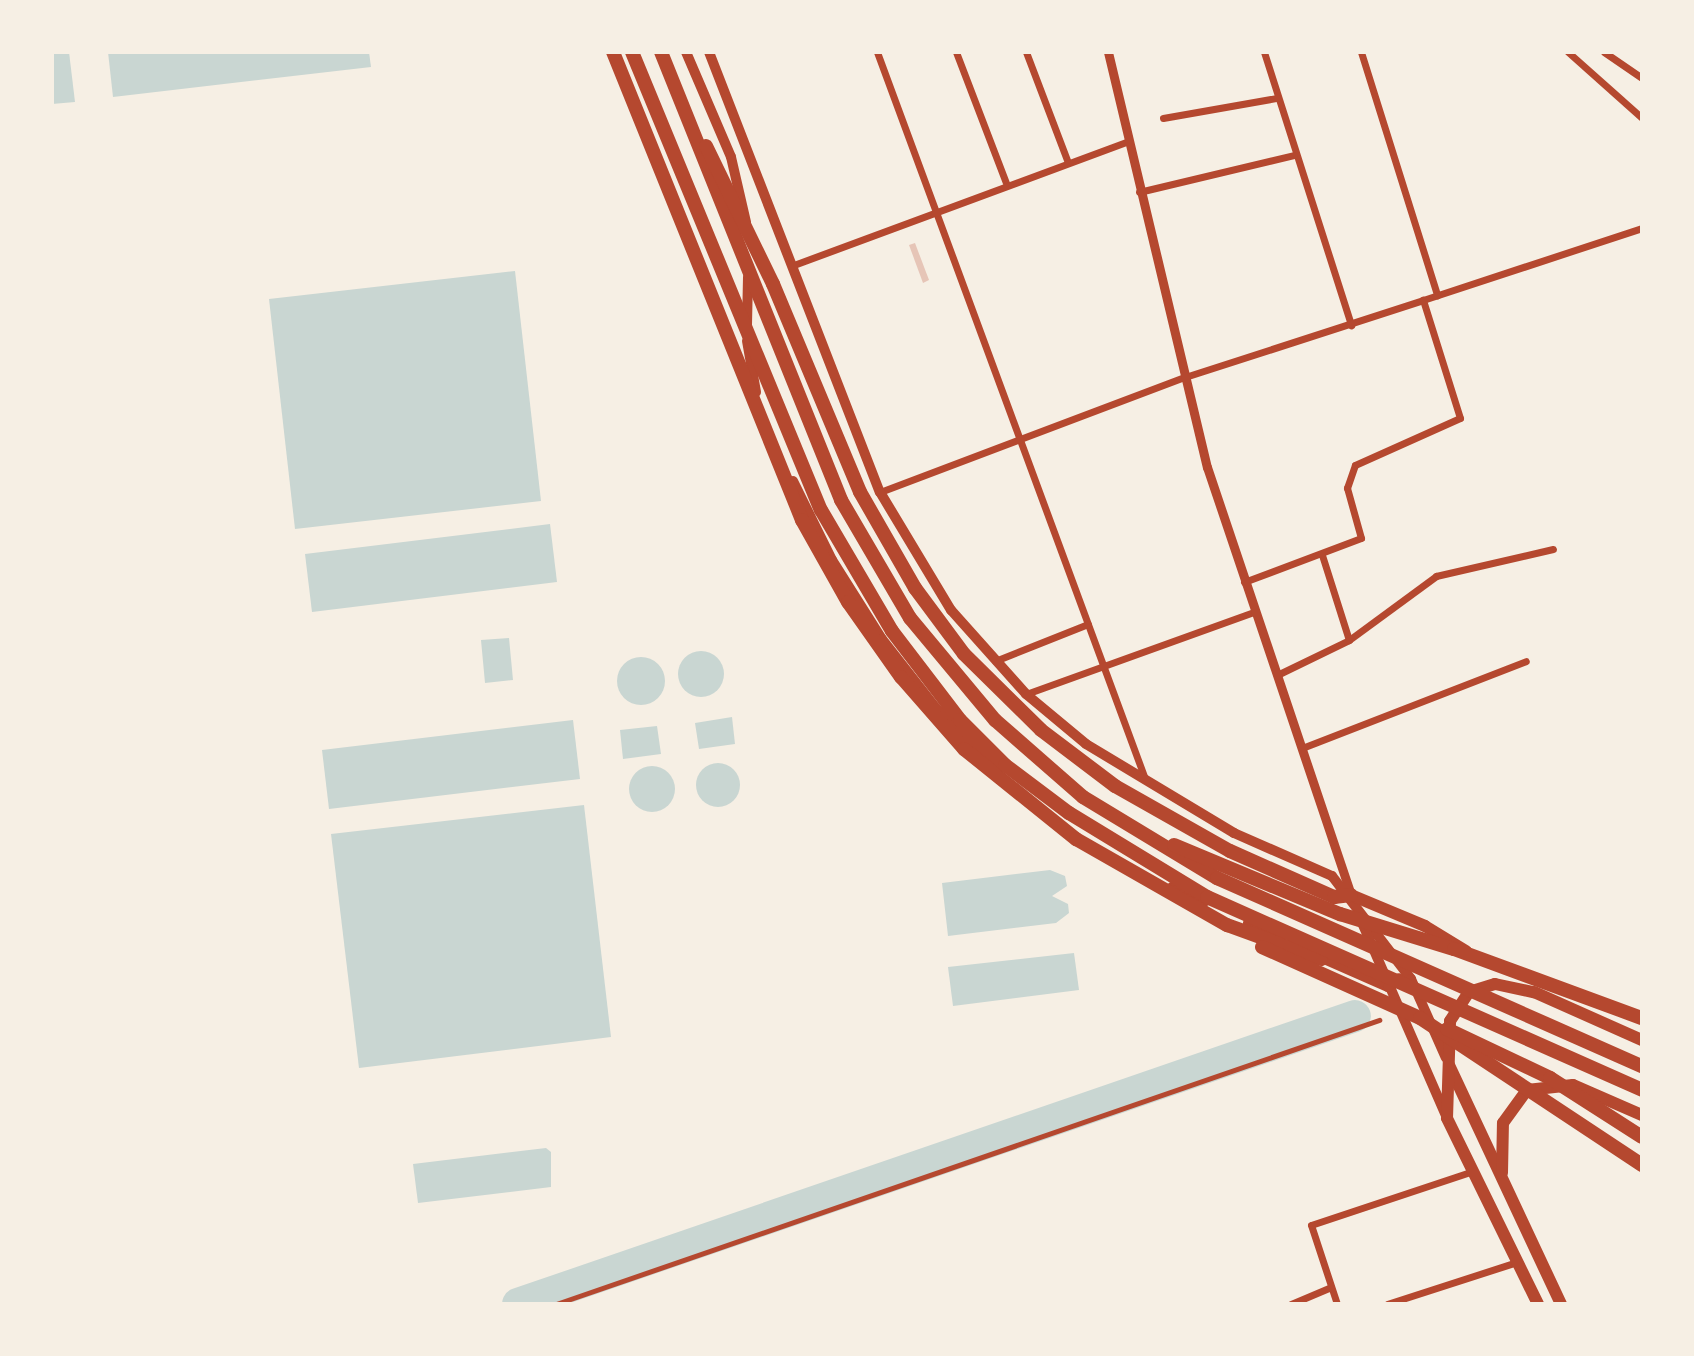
<!DOCTYPE html>
<style>
body{margin:0}
#map{position:relative;width:1694px;height:1356px;overflow:hidden;background:#f6efe4;font-family:"Nunito Sans",sans-serif}
div>[style]{position:absolute}
[style*='--x']{left:calc(var(--x)*1px);top:calc(var(--y)*1px);width:calc(var(--w)*1px);rotate:calc(var(--a)*1deg)}
.water>*{inset:0;background:#c9d6d2}
.round{border-radius:50%}
.river>*{height:32px;margin:-16px;padding:0 16px;transform-origin:16px;border-radius:16px;background:#c9d6d2}
.building>*{inset:0;background:#e6c5b7}
.pedestrian>*{height:5px;margin:-2.5px;padding:0 2.5px;transform-origin:2.5px;border-radius:2.5px;background:#b5482f}
.minor>*{height:7px;margin:-3.5px;padding:0 3.5px;transform-origin:3.5px;border-radius:3.5px;background:#b5482f}
.tertiary>*{height:9px;margin:-4.5px;padding:0 4.5px;transform-origin:4.5px;border-radius:4.5px;background:#b5482f}
.secondary>*{height:10px;margin:-5px;padding:0 5px;transform-origin:5px;border-radius:5px;background:#b5482f}
.trunk>*{height:12px;margin:-6px;padding:0 6px;transform-origin:6px;border-radius:6px;background:#b5482f}
.motorway>*{height:14px;margin:-7px;padding:0 7px;transform-origin:7px;border-radius:7px;background:#b5482f}
span{translate:-50% -50%;white-space:nowrap;text-align:center;line-height:1.15;-webkit-text-stroke:8px #f6efe4;paint-order:stroke}
.frame{position:absolute;inset:0;border:54px solid #f6efe4;pointer-events:none}
</style>
<div id="map">
<div class="water">
<div style="clip-path:polygon(52px 52px,69px 52px,75px 102px,52px 104px)"></div>
<div style="clip-path:polygon(108px 52px,369px 52px,371px 67px,113px 97px)"></div>
<div style="clip-path:polygon(515px 271px,541px 501px,295px 529px,269px 299px)"></div>
<div style="clip-path:polygon(550px 524px,557px 582px,312px 612px,305px 554px)"></div>
<div style="clip-path:polygon(509px 638px,513px 680px,485px 683px,481px 640px)"></div>
<div class="round" style="left:678px;top:651px;width:46px;height:46px"></div>
<div class="round" style="left:617px;top:657px;width:48px;height:48px"></div>
<div style="clip-path:polygon(732px 717px,735px 744px,699px 749px,695px 723px)"></div>
<div style="clip-path:polygon(573px 720px,580px 779px,329px 809px,322px 750px)"></div>
<div style="clip-path:polygon(657px 726px,661px 754px,623px 759px,620px 730px)"></div>
<div class="round" style="left:696px;top:763px;width:44px;height:44px"></div>
<div class="round" style="left:629px;top:766px;width:46px;height:46px"></div>
<div style="clip-path:polygon(584px 805px,611px 1037px,359px 1068px,331px 834px)"></div>
<div style="clip-path:polygon(1050px 870px,1065px 876px,1067px 886px,1052px 896px,1068px 904px,1069px 913px,1056px 923px,948px 936px,942px 883px)"></div>
<div style="clip-path:polygon(1074px 953px,1079px 990px,953px 1006px,948px 967px)"></div>
<div style="clip-path:polygon(546px 1148px,551px 1152px,551px 1187px,418px 1203px,413px 1164px)"></div>
</div>
<div class="river">
<div style="--x:518;--y:1304;--w:885;--a:-18.99"></div>
</div>
<div class="building">
<div style="clip-path:polygon(915px 243px,929px 280px,923px 283px,909px 245px)"></div>
</div>
<div class="pedestrian">
<div style="--x:556;--y:1304;--w:871;--a:-19.04"></div>
</div>
<div class="minor">
<div style="--x:877;--y:52;--w:775;--a:69.76"></div>
<div style="--x:956;--y:52;--w:140;--a:69.1"></div>
<div style="--x:1026;--y:52;--w:116;--a:69.2"></div>
<div style="--x:1264;--y:52;--w:287;--a:72.3"></div>
<div style="--x:1361;--y:52;--w:255;--a:72.6"></div>
<div style="--x:1568;--y:52;--w:99;--a:41.7"></div>
<div style="--x:1604;--y:52;--w:46;--a:34.4"></div>
<div style="--x:1163;--y:118;--w:116;--a:-10"></div>
<div style="--x:1139;--y:192;--w:159;--a:-13.4"></div>
<div style="--x:791;--y:266;--w:358;--a:-20.3"></div>
<div style="--x:880;--y:492;--w:326;--a:-20.7"></div>
<div style="--x:1185;--y:377;--w:250;--a:-17.9"></div>
<div style="--x:1322;--y:555;--w:89;--a:72.4"></div>
<div style="--x:1244;--y:582;--w:125;--a:-20.6"></div>
<div style="--x:1361;--y:538;--w:52;--a:-105.6"></div>
<div style="--x:1347;--y:488;--w:24;--a:-71"></div>
<div style="--x:1355;--y:465;--w:115;--a:-24.1"></div>
<div style="--x:1460;--y:418;--w:124;--a:-107.4"></div>
<div style="--x:1423;--y:300;--w:231;--a:-18.2"></div>
<div style="--x:995;--y:661;--w:100;--a:-21.7"></div>
<div style="--x:1277;--y:675;--w:80;--a:-25.9"></div>
<div style="--x:1349;--y:640;--w:108;--a:-36.3"></div>
<div style="--x:1436;--y:576;--w:120;--a:-13"></div>
<div style="--x:1026;--y:694;--w:242;--a:-19.8"></div>
<div style="--x:1302;--y:748;--w:240;--a:-21.2"></div>
<div style="--x:1291;--y:1304;--w:43;--a:-23"></div>
<div style="--x:1337;--y:1304;--w:83;--a:-108.2"></div>
<div style="--x:1311;--y:1225;--w:171;--a:-18.4"></div>
<div style="--x:1387;--y:1304;--w:137;--a:-17.9"></div>
</div>
<div class="tertiary">
<div style="--x:1108;--y:52;--w:427;--a:76.6"></div>
<div style="--x:1207;--y:467;--w:452;--a:71.4"></div>
</div>
<div class="secondary">
<div style="--x:686;--y:52;--w:114;--a:66.8"></div>
<div style="--x:731;--y:157;--w:67;--a:77"></div>
<div style="--x:709;--y:52;--w:472;--a:68.8"></div>
<div style="--x:880;--y:492;--w:138;--a:59"></div>
<div style="--x:951;--y:610;--w:113;--a:48.2"></div>
<div style="--x:1026;--y:694;--w:78;--a:39.8"></div>
<div style="--x:1086;--y:744;--w:173;--a:31"></div>
<div style="--x:1234;--y:833;--w:107;--a:23.7"></div>
<div style="--x:1332;--y:876;--w:130;--a:52.5"></div>
<div style="--x:1411;--y:979;--w:86;--a:66.1"></div>
<div style="--x:747;--y:325;--w:48;--a:-88.8"></div>
<div style="--x:747;--y:341;--w:52;--a:80"></div>
<div style="--x:793;--y:481;--w:88;--a:63.7"></div>
<div style="--x:832;--y:560;--w:93;--a:57.7"></div>
<div style="--x:882;--y:639;--w:88;--a:52"></div>
<div style="--x:936;--y:708;--w:87;--a:44.5"></div>
<div style="--x:1172;--y:887;--w:36;--a:24"></div>
<div style="--x:1360;--y:918;--w:216;--a:66.5"></div>
<div style="--x:1248;--y:923;--w:36;--a:24"></div>
<div style="--x:1317;--y:956;--w:77;--a:23.6"></div>
<div style="--x:1388;--y:987;--w:14;--a:-39"></div>
</div>
<div class="trunk">
<div style="--x:1351;--y:895;--w:80;--a:22.7"></div>
<div style="--x:1425;--y:926;--w:48;--a:31.4"></div>
<div style="--x:1449;--y:1065;--w:264;--a:64.9"></div>
<div style="--x:1502;--y:1173;--w:50;--a:-88.9"></div>
<div style="--x:1503;--y:1123;--w:41;--a:-54"></div>
<div style="--x:1527;--y:1090;--w:46;--a:-6.2"></div>
<div style="--x:1573;--y:1085;--w:75;--a:23.5"></div>
<div style="--x:1538;--y:1304;--w:207;--a:-116.1"></div>
<div style="--x:1447;--y:1118;--w:97;--a:-88.2"></div>
<div style="--x:1450;--y:1021;--w:35;--a:-57"></div>
<div style="--x:1469;--y:992;--w:27;--a:-17"></div>
<div style="--x:1495;--y:984;--w:40;--a:12"></div>
<div style="--x:1534;--y:992;--w:118;--a:24"></div>
</div>
<div class="motorway">
<div style="--x:613;--y:52;--w:505;--a:68.01"></div>
<div style="--x:802;--y:520;--w:94;--a:60.7"></div>
<div style="--x:848;--y:602;--w:92;--a:54.8"></div>
<div style="--x:901;--y:677;--w:96;--a:48.8"></div>
<div style="--x:964;--y:749;--w:144;--a:38.8"></div>
<div style="--x:1076;--y:839;--w:174;--a:29.7"></div>
<div style="--x:1227;--y:925;--w:100;--a:19.9"></div>
<div style="--x:632;--y:52;--w:495;--a:67.6"></div>
<div style="--x:821;--y:510;--w:140;--a:59.6"></div>
<div style="--x:892;--y:631;--w:112;--a:52.6"></div>
<div style="--x:960;--y:720;--w:64;--a:45"></div>
<div style="--x:1005;--y:765;--w:80;--a:36.9"></div>
<div style="--x:1069;--y:813;--w:162;--a:31.3"></div>
<div style="--x:1207;--y:897;--w:476;--a:23.9"></div>
<div style="--x:661;--y:52;--w:483;--a:68.1"></div>
<div style="--x:841;--y:500;--w:137;--a:59.7"></div>
<div style="--x:910;--y:618;--w:133;--a:50.2"></div>
<div style="--x:995;--y:720;--w:117;--a:41.2"></div>
<div style="--x:1083;--y:797;--w:157;--a:31.2"></div>
<div style="--x:1217;--y:878;--w:465;--a:23.9"></div>
<div style="--x:706;--y:146;--w:153;--a:64.1"></div>
<div style="--x:773;--y:284;--w:225;--a:67.3"></div>
<div style="--x:860;--y:492;--w:111;--a:60.2"></div>
<div style="--x:915;--y:588;--w:82;--a:53.4"></div>
<div style="--x:964;--y:654;--w:108;--a:44.6"></div>
<div style="--x:1041;--y:730;--w:93;--a:37.1"></div>
<div style="--x:1115;--y:786;--w:132;--a:29.5"></div>
<div style="--x:1230;--y:851;--w:114;--a:23.9"></div>
<div style="--x:1334;--y:897;--w:17;--a:-7"></div>
<div style="--x:1174;--y:845;--w:180;--a:22.6"></div>
<div style="--x:1340;--y:914;--w:119;--a:17.1"></div>
<div style="--x:1454;--y:949;--w:200;--a:20.2"></div>
<div style="--x:1262;--y:947;--w:173;--a:24.2"></div>
<div style="--x:1420;--y:1018;--w:266;--a:33.5"></div>
<div style="--x:1447;--y:1029;--w:114;--a:25.4"></div>
<div style="--x:1550;--y:1078;--w:109;--a:32.7"></div>
</div>
<div class="frame"></div>
</div>
